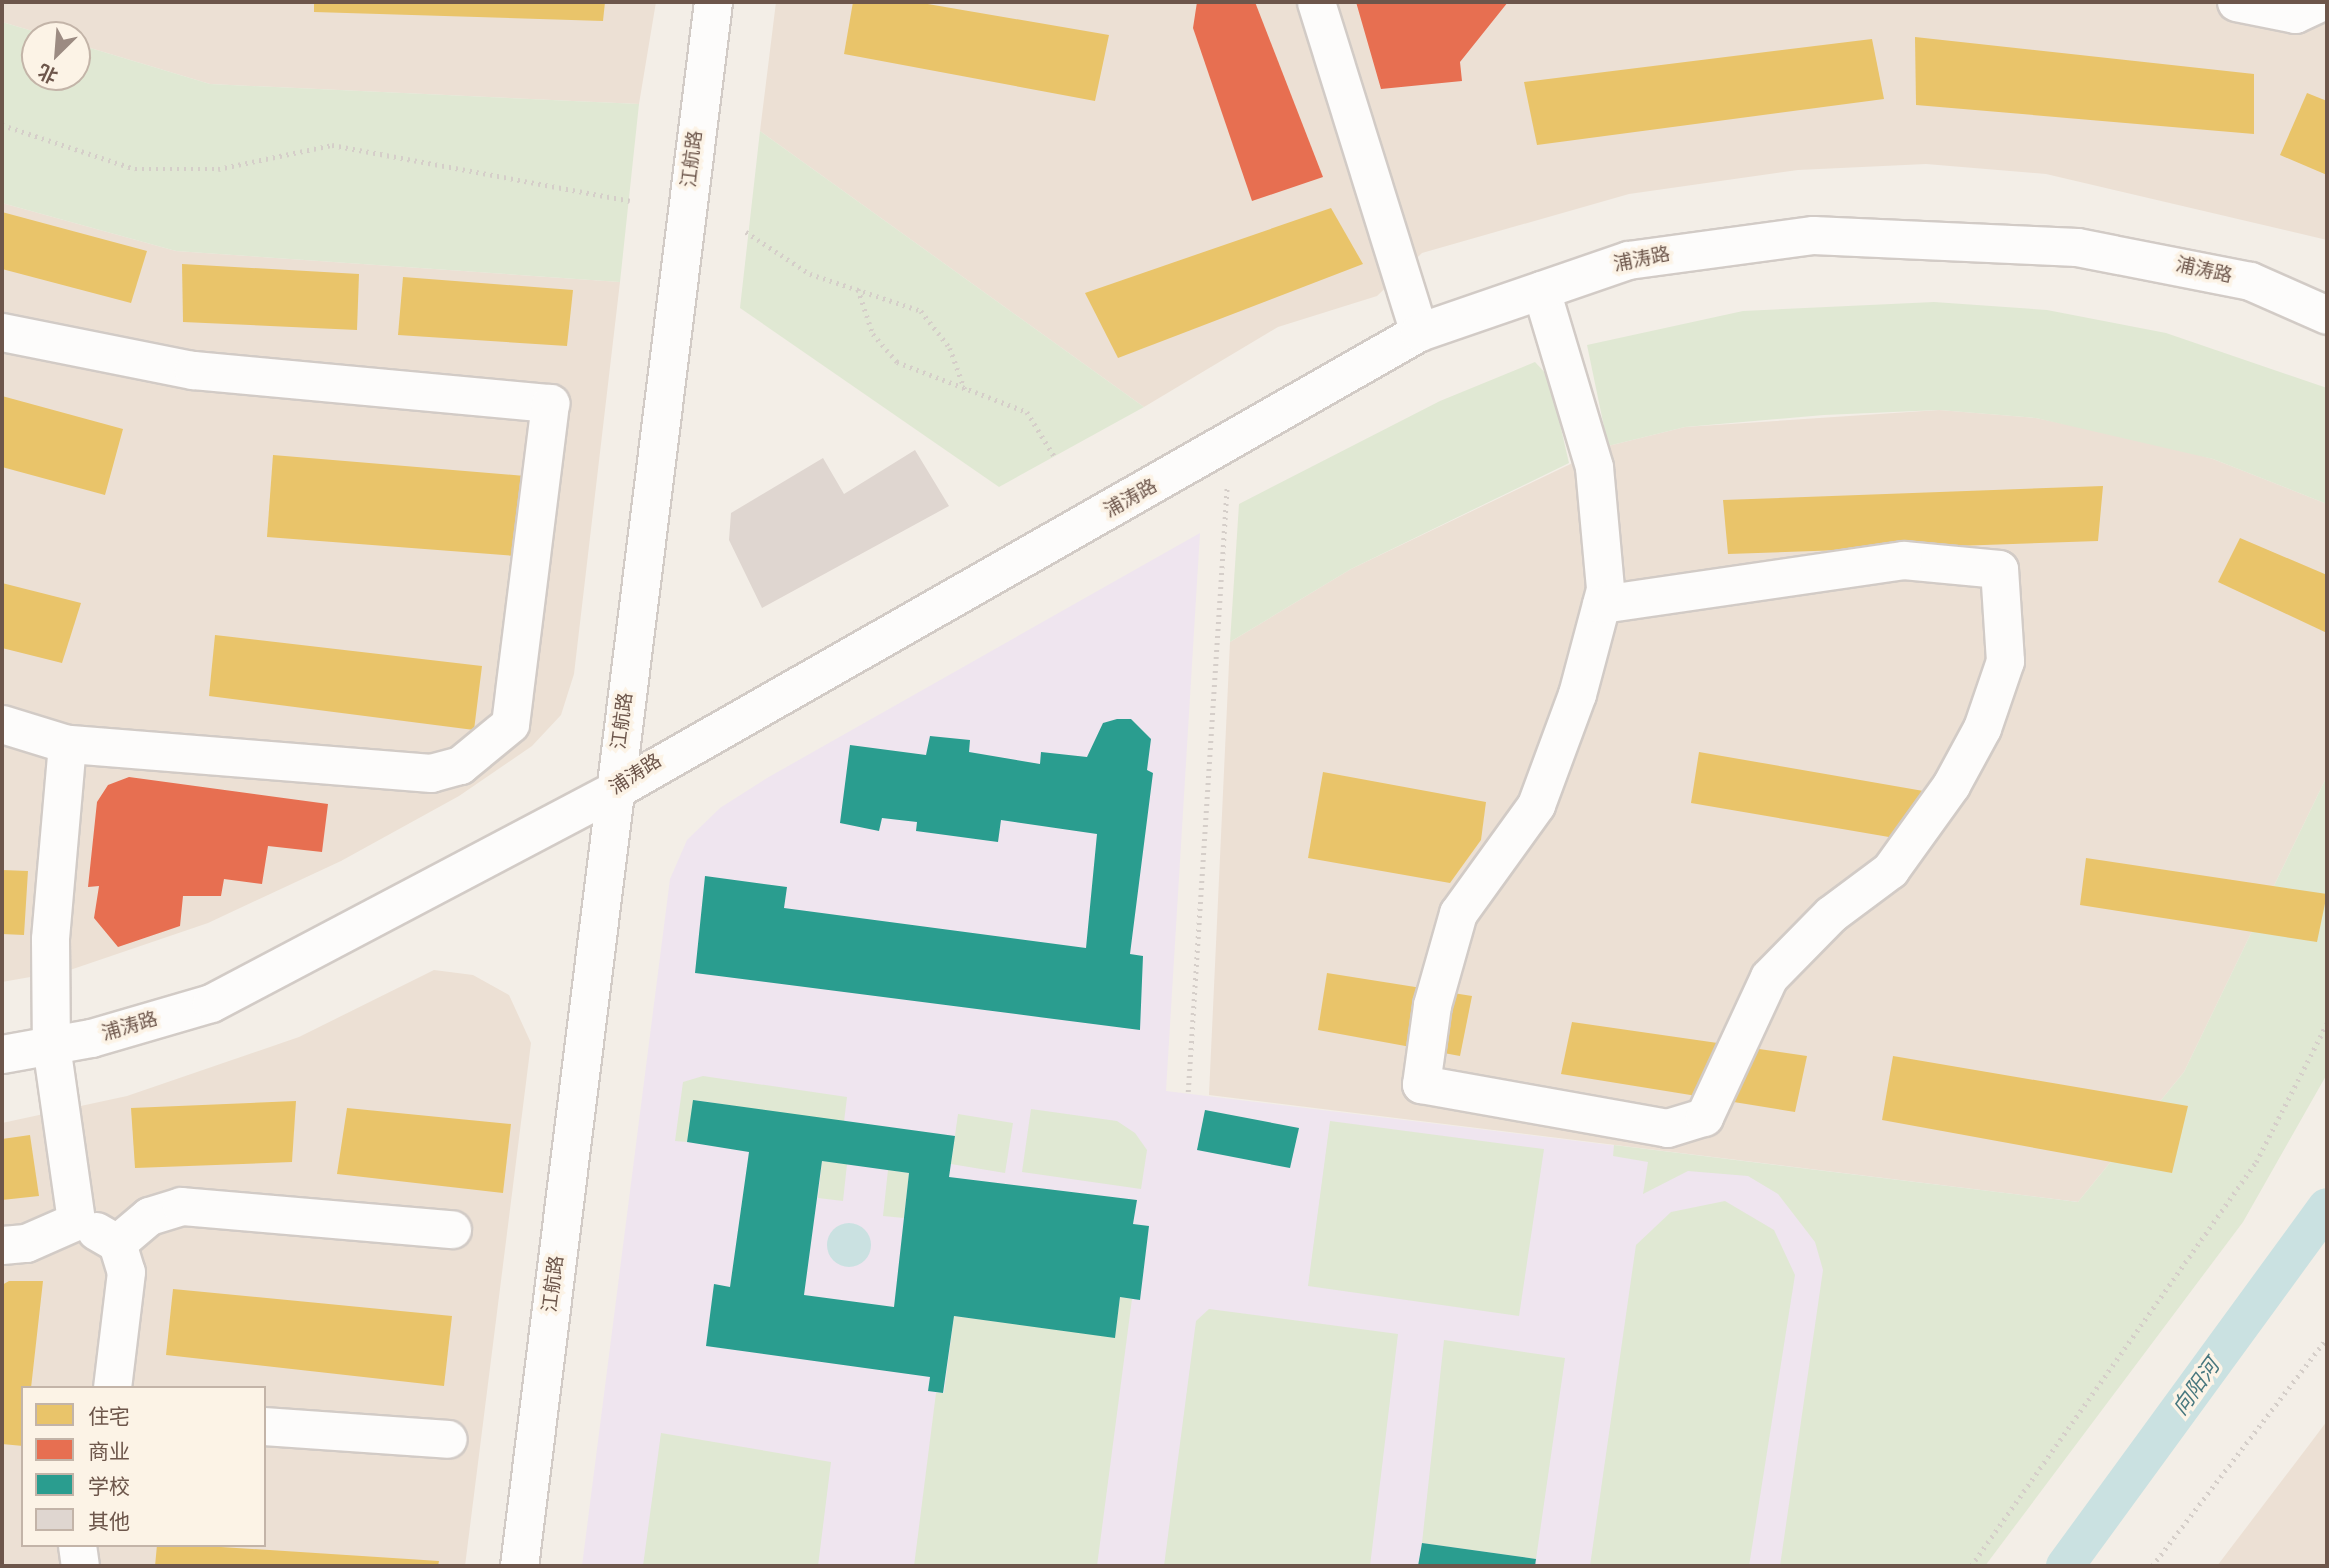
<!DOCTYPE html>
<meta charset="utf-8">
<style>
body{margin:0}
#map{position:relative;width:2329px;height:1568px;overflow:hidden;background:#f3eee7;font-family:Signika,"Noto Sans SC",sans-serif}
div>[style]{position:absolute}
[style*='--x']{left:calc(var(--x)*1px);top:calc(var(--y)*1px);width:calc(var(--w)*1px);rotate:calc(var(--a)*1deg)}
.residential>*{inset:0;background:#ece0d4}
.education>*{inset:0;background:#efe5ef}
.green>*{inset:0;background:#e0e8d3}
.water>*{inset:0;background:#cae1e1}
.round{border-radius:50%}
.homes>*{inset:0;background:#e9c46a}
.shops>*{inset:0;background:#e76f51}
.schools>*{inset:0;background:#2a9d8f}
.canal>*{height:38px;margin:-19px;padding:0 19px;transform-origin:19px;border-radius:19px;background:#cae1e1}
.building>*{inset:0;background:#dfd6d0}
.path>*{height:4.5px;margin-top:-2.25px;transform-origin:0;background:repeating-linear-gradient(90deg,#d5cec9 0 2px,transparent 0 7px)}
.roads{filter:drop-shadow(2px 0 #d2cbc6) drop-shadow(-2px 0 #d2cbc6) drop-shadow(0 2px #d2cbc6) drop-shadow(0 -2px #d2cbc6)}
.minor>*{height:37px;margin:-18.5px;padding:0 18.5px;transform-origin:18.5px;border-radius:18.5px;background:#fdfcfb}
span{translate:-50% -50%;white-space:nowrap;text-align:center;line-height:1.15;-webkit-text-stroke:7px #fcf3e6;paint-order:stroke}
.street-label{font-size:19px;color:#6d564b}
.water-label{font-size:21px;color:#47777e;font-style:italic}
.frame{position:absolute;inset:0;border:4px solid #6d564b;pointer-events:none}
.legend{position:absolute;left:21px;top:1386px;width:245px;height:161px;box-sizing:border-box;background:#fcf3e6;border:2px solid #c3b4a8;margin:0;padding:9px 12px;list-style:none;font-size:21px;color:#6d564b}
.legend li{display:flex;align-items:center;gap:14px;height:35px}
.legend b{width:35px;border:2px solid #c3b4a8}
.north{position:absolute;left:21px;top:21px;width:70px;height:70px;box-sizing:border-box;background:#fcf3e6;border:2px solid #c3b4a8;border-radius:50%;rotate:205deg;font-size:19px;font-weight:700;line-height:28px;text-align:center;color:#6d564b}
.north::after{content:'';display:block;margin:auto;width:24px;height:32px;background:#9c8b82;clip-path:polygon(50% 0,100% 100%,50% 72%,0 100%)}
</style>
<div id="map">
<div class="residential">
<div style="clip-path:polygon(2px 2px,656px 2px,639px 104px,210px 84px,77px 44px,77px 35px,46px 35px,2px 22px)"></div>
<div style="clip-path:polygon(776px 2px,2327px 2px,2327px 240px,2046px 174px,1926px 164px,1798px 170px,1629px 194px,1422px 253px,1377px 296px,1278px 327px,1144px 407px,760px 131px)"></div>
<div style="clip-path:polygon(2px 203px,176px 251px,620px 282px,574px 674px,561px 715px,532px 746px,459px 796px,341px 861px,208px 923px,70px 970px,2px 982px)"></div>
<div style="clip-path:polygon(1939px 410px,2036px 418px,2144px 440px,2213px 459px,2327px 504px,2327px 776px,2184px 1072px,2078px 1202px,1209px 1095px,1230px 642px,1351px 569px,1608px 446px,1685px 427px)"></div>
<div style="clip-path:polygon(evenodd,434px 970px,473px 975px,509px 995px,531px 1043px,465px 1566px,2px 1566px,2px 1123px,127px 1096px,299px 1037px,434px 970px,23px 1388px,264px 1388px,264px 1545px,23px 1545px,23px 1388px)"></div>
<div style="clip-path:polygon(2327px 1421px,2327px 1566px,2217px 1566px,2309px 1445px)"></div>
</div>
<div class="education">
<div style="clip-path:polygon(1200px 533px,1166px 1091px,2078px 1202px,1808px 1566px,582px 1566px,670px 879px,687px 840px,720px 808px,767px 778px)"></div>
</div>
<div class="green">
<div style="clip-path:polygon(2px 22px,46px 35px,35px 35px,35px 77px,77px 77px,77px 44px,210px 84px,639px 104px,620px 282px,176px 251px,2px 203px)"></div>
<div style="clip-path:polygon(760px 131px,1144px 407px,999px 487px,740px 308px)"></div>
<div style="clip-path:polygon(1934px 302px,2047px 310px,2166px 333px,2327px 388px,2327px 504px,2213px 459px,2036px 418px,1939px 410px,1824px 415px,1685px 427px,1608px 446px,1587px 345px,1743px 311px)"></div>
<div style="clip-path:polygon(1535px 362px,1549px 377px,1569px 463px,1351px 569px,1230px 642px,1239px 504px,1440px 401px)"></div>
<div style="clip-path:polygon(2327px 776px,2327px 1074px,2243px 1222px,1985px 1566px,1780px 1566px,1823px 1270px,1815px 1242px,1778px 1194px,1748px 1176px,1688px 1171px,1643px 1194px,1648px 1162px,1613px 1156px,1614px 1145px,2078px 1202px,2184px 1072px)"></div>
<div style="clip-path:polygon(703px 1076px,847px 1097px,844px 1122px,694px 1100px,687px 1142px,675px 1141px,683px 1082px)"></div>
<div style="clip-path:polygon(1031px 1109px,1117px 1121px,1135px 1133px,1147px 1150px,1141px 1189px,1022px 1172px)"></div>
<div style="clip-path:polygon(958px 1114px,1013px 1123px,1005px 1173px,951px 1164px)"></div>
<div style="clip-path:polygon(1330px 1121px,1544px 1149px,1519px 1316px,1308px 1286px)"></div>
<div style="clip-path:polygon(822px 1161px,847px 1164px,843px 1201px,818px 1198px)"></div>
<div style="clip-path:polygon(888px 1170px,909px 1173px,904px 1218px,883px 1216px)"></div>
<div style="clip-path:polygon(1725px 1201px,1774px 1230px,1795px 1275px,1749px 1566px,1590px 1566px,1636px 1245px,1671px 1212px)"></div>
<div style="clip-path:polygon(1120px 1297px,1132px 1299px,1097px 1566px,914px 1566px,936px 1393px,944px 1393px,954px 1316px,1115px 1337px)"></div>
<div style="clip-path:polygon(1209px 1309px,1398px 1334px,1370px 1566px,1164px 1566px,1196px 1321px)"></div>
<div style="clip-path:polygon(1444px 1340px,1565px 1358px,1536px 1559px,1422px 1543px)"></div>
<div style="clip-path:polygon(661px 1433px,831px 1462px,818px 1566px,643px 1566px)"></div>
</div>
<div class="water">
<div class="round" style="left:827px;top:1223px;width:44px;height:44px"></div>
</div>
<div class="homes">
<div style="clip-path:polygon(314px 2px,605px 2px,603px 21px,314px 12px)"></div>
<div style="clip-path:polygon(853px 2px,916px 2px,1109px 35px,1095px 101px,844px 54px)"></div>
<div style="clip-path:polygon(1915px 37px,2254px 74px,2254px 134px,1916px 105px)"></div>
<div style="clip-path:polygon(1872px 39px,1884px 99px,1537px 145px,1524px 82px)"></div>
<div style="clip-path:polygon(2307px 93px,2327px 101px,2327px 175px,2280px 155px)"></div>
<div style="clip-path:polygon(1331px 208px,1363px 264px,1118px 358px,1085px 293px)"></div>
<div style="clip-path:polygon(2px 212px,147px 251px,131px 303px,2px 269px)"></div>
<div style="clip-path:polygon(182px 264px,359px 274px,357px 330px,183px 322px)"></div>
<div style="clip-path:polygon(403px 277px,573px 290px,567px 346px,398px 335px)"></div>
<div style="clip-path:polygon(2px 396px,123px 429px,105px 495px,2px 467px)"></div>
<div style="clip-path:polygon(273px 455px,525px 476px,515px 556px,267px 537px)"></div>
<div style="clip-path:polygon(2103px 486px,2098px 541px,1728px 554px,1723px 500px)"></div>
<div style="clip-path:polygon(2240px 538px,2327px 575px,2327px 633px,2218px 582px)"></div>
<div style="clip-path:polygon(2px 583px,81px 603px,62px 663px,2px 648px)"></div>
<div style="clip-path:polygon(215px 635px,482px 666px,474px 730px,209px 696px)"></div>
<div style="clip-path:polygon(1699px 752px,1935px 793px,1924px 843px,1691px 803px)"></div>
<div style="clip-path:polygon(1323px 772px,1486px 802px,1481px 840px,1450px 883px,1308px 858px)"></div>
<div style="clip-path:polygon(2086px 858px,2327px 894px,2317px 942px,2080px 905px)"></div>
<div style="clip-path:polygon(2px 870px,28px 871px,24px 935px,2px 934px)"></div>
<div style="clip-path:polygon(1327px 973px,1472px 996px,1460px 1056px,1318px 1030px)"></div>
<div style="clip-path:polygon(1572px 1022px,1807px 1056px,1795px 1112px,1561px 1074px)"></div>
<div style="clip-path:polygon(1893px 1056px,2188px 1106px,2172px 1173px,1882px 1120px)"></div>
<div style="clip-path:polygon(296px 1101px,292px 1162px,135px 1168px,131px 1108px)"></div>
<div style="clip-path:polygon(347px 1108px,511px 1124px,503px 1193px,337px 1174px)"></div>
<div style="clip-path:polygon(30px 1135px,39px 1196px,2px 1200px,2px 1139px)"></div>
<div style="clip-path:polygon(9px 1281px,43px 1281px,31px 1388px,23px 1388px,23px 1446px,2px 1444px,2px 1285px)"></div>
<div style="clip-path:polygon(173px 1289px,452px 1316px,444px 1386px,166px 1355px)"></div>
<div style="clip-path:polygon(157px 1545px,190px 1545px,439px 1561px,438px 1566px,155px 1566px)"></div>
</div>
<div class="shops">
<div style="clip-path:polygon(1197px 2px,1255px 2px,1323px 177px,1252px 201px,1193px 28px)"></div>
<div style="clip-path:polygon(1356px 2px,1508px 2px,1460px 62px,1462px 81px,1381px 89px)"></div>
<div style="clip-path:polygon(129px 777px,328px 804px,322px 852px,268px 846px,262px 884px,224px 879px,221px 896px,183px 896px,180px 926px,118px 947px,94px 918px,99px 886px,88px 887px,97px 802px,108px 785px)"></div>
</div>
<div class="schools">
<div style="clip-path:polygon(1117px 719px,1131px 719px,1151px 739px,1147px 770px,1153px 773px,1130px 954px,1143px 956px,1140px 1030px,695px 973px,705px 876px,787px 887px,784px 908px,1086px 948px,1097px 834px,1001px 820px,998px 842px,916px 831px,917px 822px,882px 818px,879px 831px,840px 823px,850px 745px,926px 755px,930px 736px,970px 740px,969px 752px,1040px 764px,1041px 752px,1087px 757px,1103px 723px)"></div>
<div style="clip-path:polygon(evenodd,693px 1100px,955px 1136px,949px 1177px,1137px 1200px,1133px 1224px,1149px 1226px,1140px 1300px,1120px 1297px,1115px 1338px,954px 1316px,943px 1393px,928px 1391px,930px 1377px,706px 1346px,714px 1284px,730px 1287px,749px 1152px,687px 1142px,693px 1100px,822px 1161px,909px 1173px,894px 1307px,804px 1295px,822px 1161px)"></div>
<div style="clip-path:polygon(1205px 1110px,1299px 1128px,1290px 1168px,1197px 1150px)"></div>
<div style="clip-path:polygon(1422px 1543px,1536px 1559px,1535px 1566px,1418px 1566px)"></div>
</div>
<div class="canal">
<div style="--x:2065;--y:1566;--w:444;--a:-53.9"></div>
</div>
<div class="building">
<div style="clip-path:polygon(915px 450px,949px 506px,762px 608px,729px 540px,731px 513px,823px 458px,844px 494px)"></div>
</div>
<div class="path">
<div style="--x:2;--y:125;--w:140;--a:18.3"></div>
<div style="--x:135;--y:169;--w:83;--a:0"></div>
<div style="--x:218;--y:169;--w:116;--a:-11.9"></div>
<div style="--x:332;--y:145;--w:303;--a:10.6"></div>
<div style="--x:746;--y:232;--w:77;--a:33.3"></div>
<div style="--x:810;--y:274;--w:117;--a:18.4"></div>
<div style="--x:921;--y:311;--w:47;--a:51.9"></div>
<div style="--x:950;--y:348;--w:45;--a:70.3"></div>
<div style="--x:858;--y:289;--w:47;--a:71.6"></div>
<div style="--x:873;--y:334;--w:37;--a:49"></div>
<div style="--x:897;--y:362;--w:139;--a:21"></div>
<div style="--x:1027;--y:412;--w:55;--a:58.3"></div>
<div style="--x:1188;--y:1092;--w:608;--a:-86.32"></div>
<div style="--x:1971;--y:1566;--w:494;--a:-54.8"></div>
<div style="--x:2256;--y:1162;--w:156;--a:-62.9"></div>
<div style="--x:2152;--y:1566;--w:287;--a:-52.5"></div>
</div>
<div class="roads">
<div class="minor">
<div style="--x:1316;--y:2;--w:346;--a:72.7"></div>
<div style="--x:2236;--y:2;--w:60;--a:11.5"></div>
<div style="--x:2295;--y:14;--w:29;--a:-25"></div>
<div style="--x:1541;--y:290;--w:185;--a:73.3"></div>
<div style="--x:1594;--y:467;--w:122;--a:84.8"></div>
<div style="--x:1605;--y:589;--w:109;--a:104.9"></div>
<div style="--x:1577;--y:694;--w:118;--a:110.3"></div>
<div style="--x:1536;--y:805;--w:133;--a:125.8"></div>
<div style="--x:1458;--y:913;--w:96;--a:105.8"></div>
<div style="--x:1432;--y:1005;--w:80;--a:97.9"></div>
<div style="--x:1421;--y:1084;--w:250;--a:10.1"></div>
<div style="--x:1667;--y:1128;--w:39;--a:-17"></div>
<div style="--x:1704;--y:1117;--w:154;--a:-65.1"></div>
<div style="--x:1769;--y:977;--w:88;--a:-45.5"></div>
<div style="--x:1831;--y:914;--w:74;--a:-36.7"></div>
<div style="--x:1890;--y:870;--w:105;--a:-54.3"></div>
<div style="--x:1951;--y:785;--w:65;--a:-61.5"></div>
<div style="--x:1982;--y:728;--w:71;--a:-71.1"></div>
<div style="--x:2005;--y:661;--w:92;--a:-93.7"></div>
<div style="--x:1999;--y:569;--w:96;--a:-174.6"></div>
<div style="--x:1903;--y:560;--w:305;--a:171.7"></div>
<div style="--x:2;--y:332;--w:195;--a:11.3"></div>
<div style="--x:193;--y:370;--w:359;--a:5.3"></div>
<div style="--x:550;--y:403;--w:323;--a:97.1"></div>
<div style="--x:510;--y:724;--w:65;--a:140.6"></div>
<div style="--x:460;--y:765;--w:30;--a:165"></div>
<div style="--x:431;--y:773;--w:365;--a:-175.4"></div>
<div style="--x:67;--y:744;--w:68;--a:-162.9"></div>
<div style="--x:67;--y:744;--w:196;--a:95"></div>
<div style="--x:50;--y:939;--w:106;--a:89.5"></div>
<div style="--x:51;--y:1045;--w:178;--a:81.9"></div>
<div style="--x:2;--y:1054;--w:90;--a:-10.2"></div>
<div style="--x:91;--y:1038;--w:125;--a:-16.3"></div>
<div style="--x:211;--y:1003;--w:457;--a:-27.8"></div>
<div style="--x:615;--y:790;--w:925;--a:-29.67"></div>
<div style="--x:1419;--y:332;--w:221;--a:-19"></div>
<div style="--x:1628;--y:260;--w:187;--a:-7.7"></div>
<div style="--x:1813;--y:235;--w:264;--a:2.6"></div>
<div style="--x:2077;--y:247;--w:176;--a:11.1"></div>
<div style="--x:2250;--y:281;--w:84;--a:23.8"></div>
<div style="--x:96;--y:1231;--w:24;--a:30"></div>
<div style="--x:117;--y:1243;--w:30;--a:73"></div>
<div style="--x:126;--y:1272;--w:117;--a:96.9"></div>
<div style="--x:117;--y:1243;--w:42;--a:-40.2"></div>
<div style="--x:149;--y:1216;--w:34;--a:-17"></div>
<div style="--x:181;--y:1206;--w:272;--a:4.9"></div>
<div style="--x:2;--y:1245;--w:24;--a:-5"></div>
<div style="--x:26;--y:1243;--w:55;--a:-23.7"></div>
<div style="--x:264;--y:1426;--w:184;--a:4"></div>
<div style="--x:77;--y:1545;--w:21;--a:82"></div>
<div style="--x:519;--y:1566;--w:1576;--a:-82.93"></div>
</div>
</div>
<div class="street-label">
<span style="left:693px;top:159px;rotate:-83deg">江航路</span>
<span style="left:1642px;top:260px;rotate:-11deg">浦涛路</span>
<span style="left:2204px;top:271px;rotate:13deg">浦涛路</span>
<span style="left:1131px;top:499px;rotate:-29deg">浦涛路</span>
<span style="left:623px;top:721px;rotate:-83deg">江航路</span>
<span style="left:636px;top:775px;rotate:-33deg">浦涛路</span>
<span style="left:130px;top:1027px;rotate:-16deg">浦涛路</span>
<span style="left:554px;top:1284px;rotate:-83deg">江航路</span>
</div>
<div class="water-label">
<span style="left:2196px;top:1387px;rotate:-54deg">向阳河</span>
</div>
<div class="frame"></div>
<ul class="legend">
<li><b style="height:19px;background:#e9c46a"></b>住宅</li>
<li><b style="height:19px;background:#e76f51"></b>商业</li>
<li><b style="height:19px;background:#2a9d8f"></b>学校</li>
<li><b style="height:19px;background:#dfd6d0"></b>其他</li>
</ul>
<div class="north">北</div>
</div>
